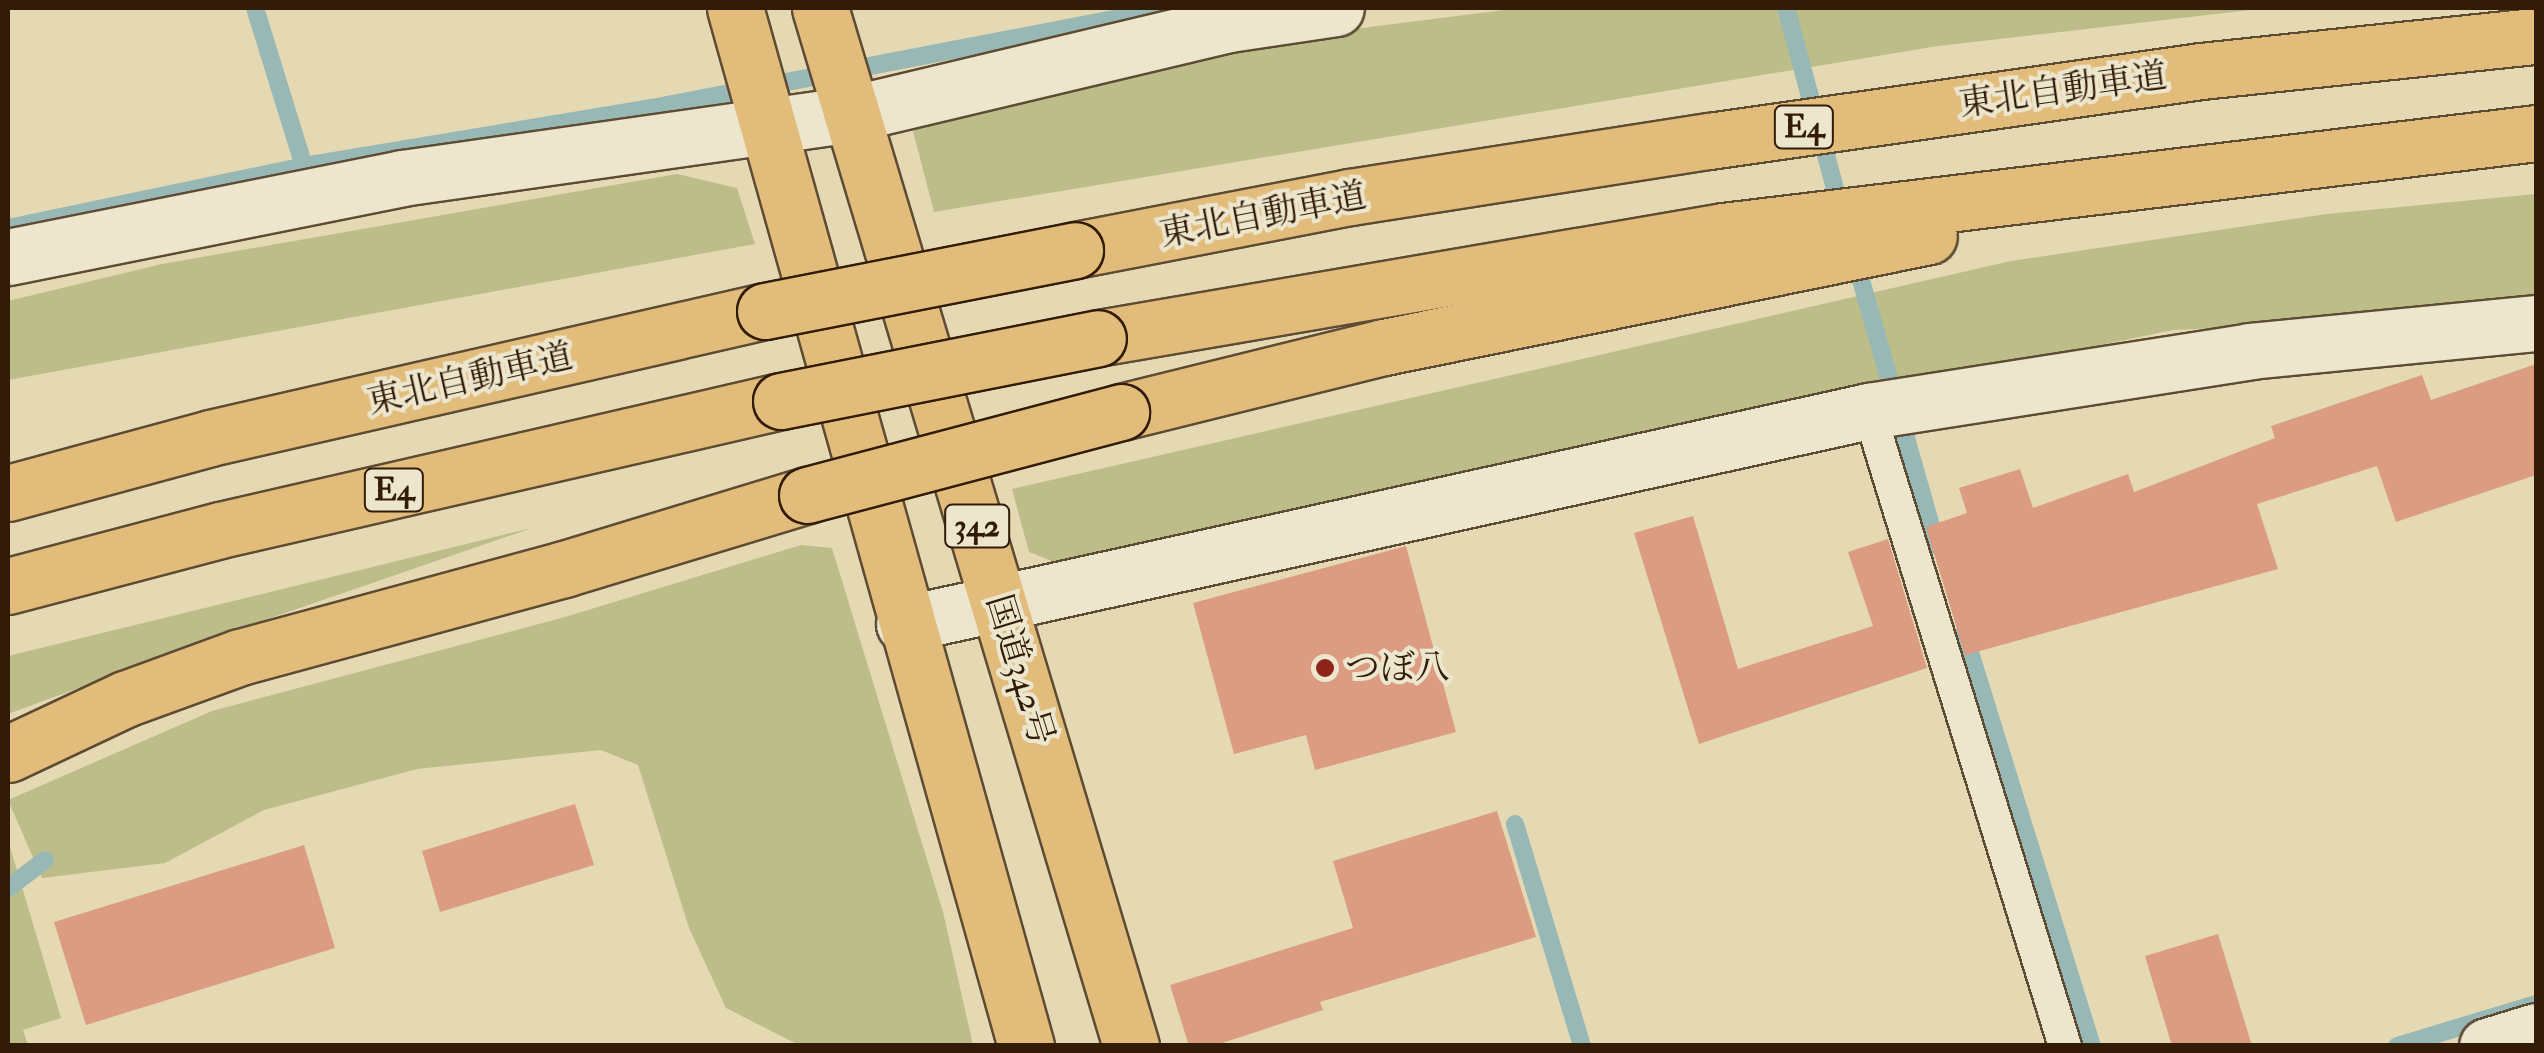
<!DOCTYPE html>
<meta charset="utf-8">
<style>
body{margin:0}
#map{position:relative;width:2544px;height:1053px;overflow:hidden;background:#e4d9b3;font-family:"IM FELL Double Pica","Noto Serif JP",serif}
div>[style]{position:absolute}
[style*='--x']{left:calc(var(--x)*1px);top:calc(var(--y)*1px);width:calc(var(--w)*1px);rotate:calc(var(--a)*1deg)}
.green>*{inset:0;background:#bcbd88}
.stream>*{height:18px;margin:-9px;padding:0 9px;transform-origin:9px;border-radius:9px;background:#98b8b6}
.building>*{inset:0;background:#db9c81}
.roads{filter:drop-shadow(2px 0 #5e4b33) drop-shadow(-2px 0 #5e4b33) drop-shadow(0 2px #5e4b33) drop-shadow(0 -2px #5e4b33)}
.service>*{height:32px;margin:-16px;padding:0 16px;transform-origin:16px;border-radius:16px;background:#ede6ce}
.minor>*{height:55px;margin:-27.5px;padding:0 27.5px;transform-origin:27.5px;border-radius:27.5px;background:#ede6ce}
.tertiary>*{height:55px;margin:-27.5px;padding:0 27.5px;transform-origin:27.5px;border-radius:27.5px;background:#ede6ce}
.trunk>*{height:55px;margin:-27.5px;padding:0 27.5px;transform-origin:27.5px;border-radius:27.5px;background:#e2bc7a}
.motorway>*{height:55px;margin:-27.5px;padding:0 27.5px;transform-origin:27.5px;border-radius:27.5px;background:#e2bc7a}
.bridges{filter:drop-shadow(2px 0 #321c08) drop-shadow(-2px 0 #321c08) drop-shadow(0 2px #321c08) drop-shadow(0 -2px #321c08)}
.motorway-bridge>*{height:55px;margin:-27.5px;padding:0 27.5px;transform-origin:27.5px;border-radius:27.5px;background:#e2bc7a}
.dots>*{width:28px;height:28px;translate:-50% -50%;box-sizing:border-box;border:5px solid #ede6ce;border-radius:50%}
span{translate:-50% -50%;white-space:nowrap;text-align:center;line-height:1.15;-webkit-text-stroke:8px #ede6ce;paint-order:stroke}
.shield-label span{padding:2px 8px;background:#ede6ce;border:2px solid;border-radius:8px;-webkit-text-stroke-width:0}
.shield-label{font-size:32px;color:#321c08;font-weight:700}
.street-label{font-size:35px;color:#321c08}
.poi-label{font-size:35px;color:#321c08}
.left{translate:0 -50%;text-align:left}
.frame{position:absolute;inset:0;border:10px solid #321c08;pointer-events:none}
</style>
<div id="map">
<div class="green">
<div style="clip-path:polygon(1520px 8px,2268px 8px,1938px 46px,934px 212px,913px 131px,947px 111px,1307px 35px)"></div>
<div style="clip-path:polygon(677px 174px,737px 188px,755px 244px,8px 380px,8px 301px,162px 264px)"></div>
<div style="clip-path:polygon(2536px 194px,2536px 303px,2388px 321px,2173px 330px,1054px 562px,1029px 552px,1012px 489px,2011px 261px,2327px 214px)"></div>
<div style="clip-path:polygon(532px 528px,239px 629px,8px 714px,8px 656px)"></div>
<div style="clip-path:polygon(801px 545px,832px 548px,943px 912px,973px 1045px,799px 1045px,726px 1008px,689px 928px,638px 765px,601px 750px,417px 769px,264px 810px,165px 863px,42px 878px,8px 800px,212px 711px,565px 617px)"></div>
<div style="clip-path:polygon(8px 840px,61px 1018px,23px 1030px,28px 1045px,8px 1045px)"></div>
</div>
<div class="stream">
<div style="--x:255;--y:8;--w:165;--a:72.8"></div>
<div style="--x:1786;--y:8;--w:209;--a:74.8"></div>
<div style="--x:8;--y:228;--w:302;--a:-11.8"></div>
<div style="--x:304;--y:166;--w:368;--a:-9.5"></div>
<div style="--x:667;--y:105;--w:513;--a:-10.89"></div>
<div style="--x:1855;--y:259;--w:298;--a:74.1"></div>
<div style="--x:1964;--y:633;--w:432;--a:72.8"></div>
<div style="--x:1515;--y:824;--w:232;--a:73.2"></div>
<div style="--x:8;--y:888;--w:46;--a:-37.1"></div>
<div style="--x:2397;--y:1046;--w:145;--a:-16.8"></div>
</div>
<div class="building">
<div style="clip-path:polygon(2536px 364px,2536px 475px,2396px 522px,2377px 466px,2257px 504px,2278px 569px,1965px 655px,1926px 527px,1967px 513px,1959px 488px,2020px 469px,2033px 508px,2128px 474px,2134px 492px,2275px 438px,2271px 426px,2422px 375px,2431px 400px)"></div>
<div style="clip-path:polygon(1693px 516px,1738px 669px,1873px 626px,1848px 552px,1888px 539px,1927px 668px,1699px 744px,1634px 533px)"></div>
<div style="clip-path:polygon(1406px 546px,1456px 732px,1315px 770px,1306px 735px,1234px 754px,1193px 603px)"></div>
<div style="clip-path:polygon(575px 804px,594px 865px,440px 912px,422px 851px)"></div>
<div style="clip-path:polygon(1497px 811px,1536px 937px,1320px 1002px,1323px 1010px,1213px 1046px,1189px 1046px,1170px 985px,1353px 928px,1333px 861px)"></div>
<div style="clip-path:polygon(304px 845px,335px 948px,86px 1025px,54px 922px)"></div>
<div style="clip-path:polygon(2218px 934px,2252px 1046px,2172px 1046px,2145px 956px)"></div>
</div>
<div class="roads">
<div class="service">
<div style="--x:1869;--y:411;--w:665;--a:72.85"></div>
</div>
<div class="minor">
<div style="--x:8;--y:257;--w:402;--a:-11.3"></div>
<div style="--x:402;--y:178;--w:454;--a:-8.1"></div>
<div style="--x:904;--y:624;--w:988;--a:-12.45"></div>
<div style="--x:1869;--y:411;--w:386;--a:-8.9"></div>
<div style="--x:2250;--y:351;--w:287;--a:-5.6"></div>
<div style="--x:2487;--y:1046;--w:51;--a:-17"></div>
</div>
<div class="tertiary">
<div style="--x:851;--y:114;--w:389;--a:-13.4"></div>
<div style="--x:1229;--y:24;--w:108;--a:-8.5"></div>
</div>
<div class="trunk">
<div style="--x:735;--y:8;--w:1078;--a:74.34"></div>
<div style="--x:820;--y:8;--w:1084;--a:73.32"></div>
</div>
<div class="motorway">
<div style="--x:1075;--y:250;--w:280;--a:-10.9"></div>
<div style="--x:1350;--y:197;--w:363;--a:-8.9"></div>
<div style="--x:1709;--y:141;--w:497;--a:-8.1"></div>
<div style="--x:2201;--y:71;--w:337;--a:-6"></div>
<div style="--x:1098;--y:338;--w:634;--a:-9.71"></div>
<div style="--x:1723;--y:231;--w:819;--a:-6.87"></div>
<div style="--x:1121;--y:412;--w:271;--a:-13.9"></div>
<div style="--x:1384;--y:347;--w:556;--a:-11.51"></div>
<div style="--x:8;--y:493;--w:209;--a:-15.2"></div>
<div style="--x:210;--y:438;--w:569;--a:-12.89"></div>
<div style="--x:8;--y:586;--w:219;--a:-14.8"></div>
<div style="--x:220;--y:530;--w:576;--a:-12.95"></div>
<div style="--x:8;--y:754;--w:129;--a:-25.2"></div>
<div style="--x:125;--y:699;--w:122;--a:-20.1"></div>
<div style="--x:240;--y:657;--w:336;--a:-15.2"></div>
<div style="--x:564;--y:569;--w:254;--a:-16.9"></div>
</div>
</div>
<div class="bridges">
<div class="motorway-bridge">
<div style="--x:765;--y:311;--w:316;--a:-11.1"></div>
<div style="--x:781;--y:401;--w:323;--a:-11.2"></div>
<div style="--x:807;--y:495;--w:325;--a:-14.8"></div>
</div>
</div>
<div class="dots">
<div style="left:1325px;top:668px;background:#8f2418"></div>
</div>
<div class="shield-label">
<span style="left:1804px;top:127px">E4</span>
<span style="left:394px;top:490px">E4</span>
<span style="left:977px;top:526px">342</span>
</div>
<div class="street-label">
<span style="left:2063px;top:90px;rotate:-8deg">東北自動車道</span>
<span style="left:1263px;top:215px;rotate:-11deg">東北自動車道</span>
<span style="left:470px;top:379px;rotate:-13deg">東北自動車道</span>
<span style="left:1020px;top:670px;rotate:73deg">国道342号</span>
</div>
<div class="poi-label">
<span class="left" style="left:1345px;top:668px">つぼ八</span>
</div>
<div class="frame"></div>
</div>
